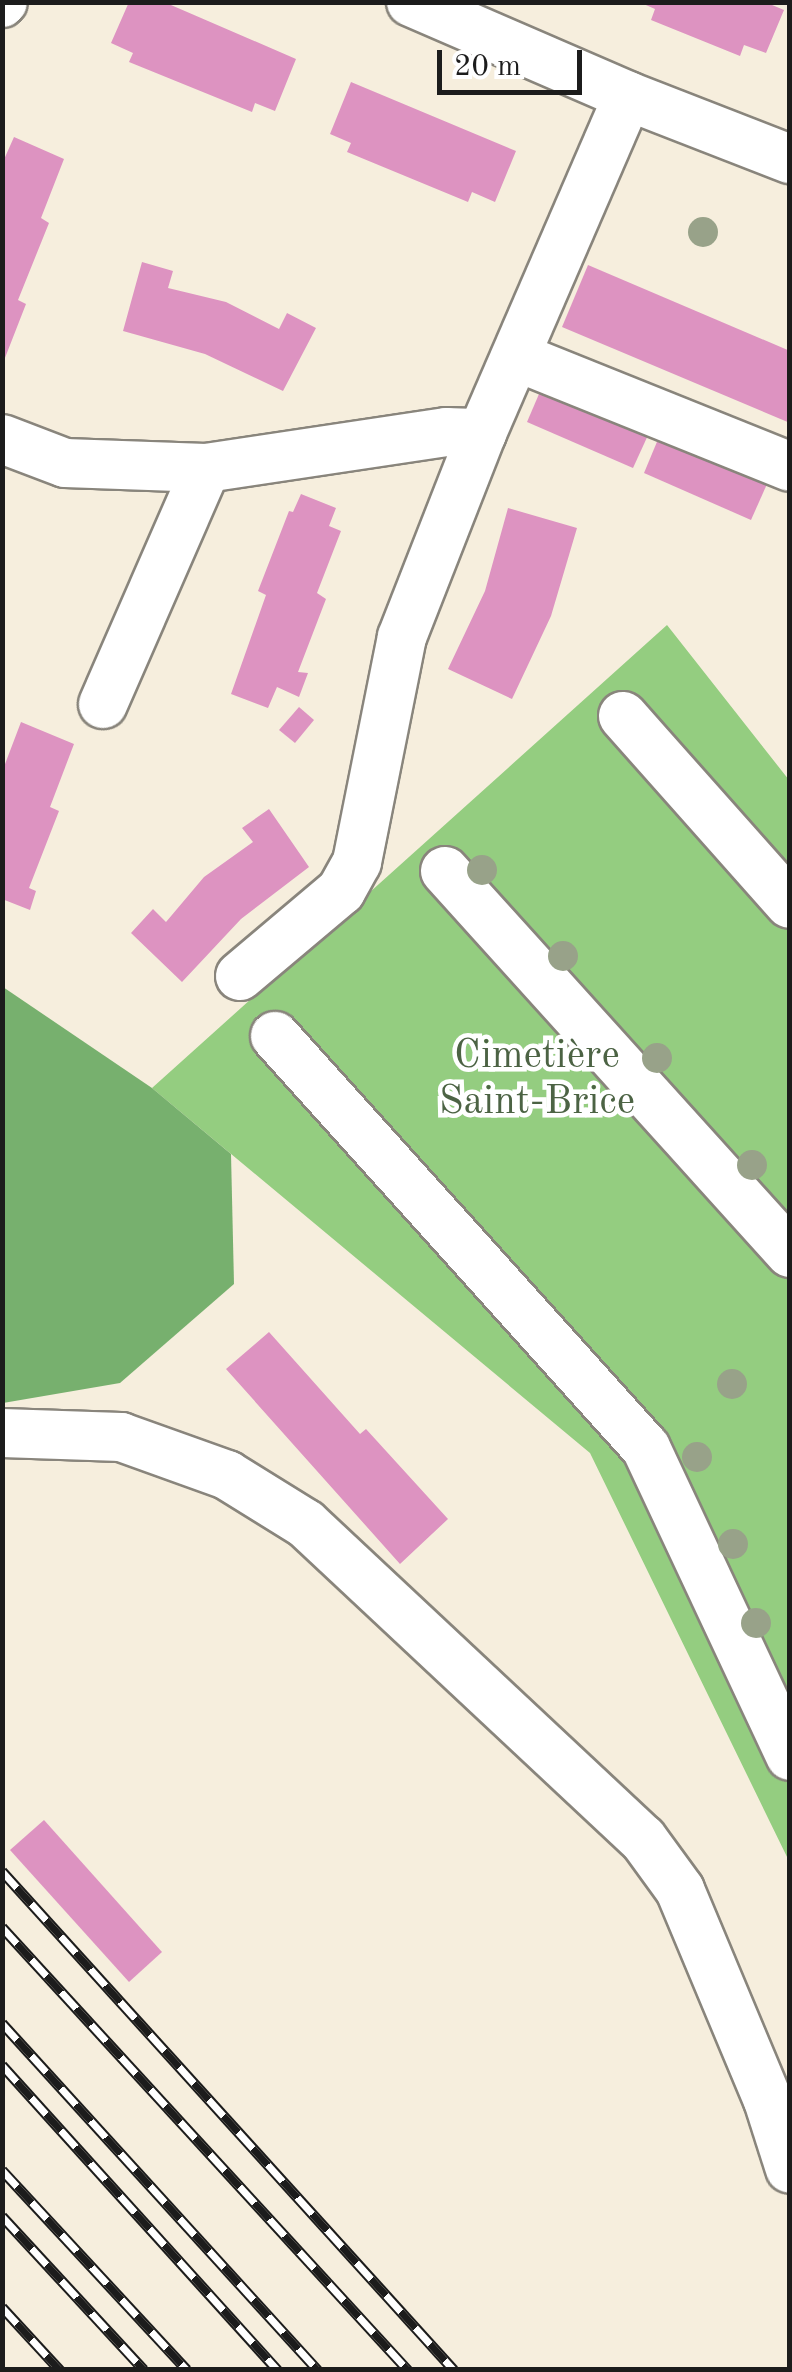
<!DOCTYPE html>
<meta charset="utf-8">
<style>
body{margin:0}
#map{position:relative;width:792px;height:2372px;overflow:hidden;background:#f6eedd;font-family:"Old Standard TT",serif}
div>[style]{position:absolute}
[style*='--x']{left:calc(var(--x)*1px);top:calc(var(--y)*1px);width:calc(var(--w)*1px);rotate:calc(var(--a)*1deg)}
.green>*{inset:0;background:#94cd80}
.forest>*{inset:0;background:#77b06e}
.building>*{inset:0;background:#dd93c1}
.roads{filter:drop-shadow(2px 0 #89857c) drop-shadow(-2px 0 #89857c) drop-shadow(0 2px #89857c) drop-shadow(0 -2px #89857c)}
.minor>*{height:48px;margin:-24px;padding:0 24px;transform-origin:24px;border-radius:24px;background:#fff}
.rail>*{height:11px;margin-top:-5.5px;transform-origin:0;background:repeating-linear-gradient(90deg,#fff 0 22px,#1c1c1c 0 44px);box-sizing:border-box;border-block:2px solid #1c1c1c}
.trees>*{width:30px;height:30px;margin:-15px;border-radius:50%;background:#98a289}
span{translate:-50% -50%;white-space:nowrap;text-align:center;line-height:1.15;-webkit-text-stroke:9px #fff;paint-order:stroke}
.park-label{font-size:40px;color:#4c6344}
.frame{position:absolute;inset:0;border:5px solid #1c1c1c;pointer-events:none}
.scale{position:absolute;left:437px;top:50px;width:145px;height:45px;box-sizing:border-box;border:5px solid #1c1c1c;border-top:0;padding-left:12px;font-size:30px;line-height:35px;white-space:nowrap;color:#1c1c1c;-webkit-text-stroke:8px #fff;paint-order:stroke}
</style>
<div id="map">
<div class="green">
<div style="clip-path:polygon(667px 625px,789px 780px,789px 1861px,590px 1453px,152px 1088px)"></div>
</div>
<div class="forest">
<div style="clip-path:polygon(3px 987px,152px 1088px,231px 1154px,234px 1284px,120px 1383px,3px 1403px)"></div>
</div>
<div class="building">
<div style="clip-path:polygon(129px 2px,164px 2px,296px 59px,275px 111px,255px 103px,252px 112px,129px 62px,133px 53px,111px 43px)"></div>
<div style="clip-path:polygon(639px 2px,765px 2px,784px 10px,766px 53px,744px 45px,740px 56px,651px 20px,655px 9px)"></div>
<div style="clip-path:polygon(351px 82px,516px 151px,495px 202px,472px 192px,468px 202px,347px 152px,351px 143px,330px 134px)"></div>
<div style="clip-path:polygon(14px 137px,64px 159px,41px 218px,49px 223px,18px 300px,26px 304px,3px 363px,2px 164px)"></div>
<div style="clip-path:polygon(142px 262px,173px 271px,168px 288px,226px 302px,279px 329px,287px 313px,316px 328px,283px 391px,205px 354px,123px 331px)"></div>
<div style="clip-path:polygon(588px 265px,790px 351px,790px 423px,562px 327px)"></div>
<div style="clip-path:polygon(542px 387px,649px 433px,633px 468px,527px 422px)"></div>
<div style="clip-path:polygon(659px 437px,767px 484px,751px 520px,644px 473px)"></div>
<div style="clip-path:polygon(301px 494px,336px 508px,329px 526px,341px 531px,317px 593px,326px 599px,298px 672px,308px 673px,299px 697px,277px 687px,268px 708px,231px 694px,266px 595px,258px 591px,289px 511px,293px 512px)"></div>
<div style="clip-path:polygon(508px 508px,577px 528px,551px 616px,512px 699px,448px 669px,485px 591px)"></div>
<div style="clip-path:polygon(299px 707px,314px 720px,295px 743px,279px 730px)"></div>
<div style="clip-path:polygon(21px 722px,74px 744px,50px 807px,59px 811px,29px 888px,36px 891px,30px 910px,2px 899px,2px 772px)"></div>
<div style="clip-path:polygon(269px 809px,309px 867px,241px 919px,182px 982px,131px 933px,153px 909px,166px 922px,204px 877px,253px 842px,242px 828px)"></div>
<div style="clip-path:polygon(269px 1332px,360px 1434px,366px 1429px,448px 1519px,400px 1564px,226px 1369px)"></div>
<div style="clip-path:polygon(44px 1820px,162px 1952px,129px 1982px,10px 1850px)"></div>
</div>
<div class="roads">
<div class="minor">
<div style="--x:411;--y:2;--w:236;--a:23.4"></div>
<div style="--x:628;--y:96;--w:174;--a:21.3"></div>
<div style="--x:2;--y:3;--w:1;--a:-45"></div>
<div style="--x:517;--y:357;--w:294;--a:21.9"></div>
<div style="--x:2;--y:439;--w:67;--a:20.9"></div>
<div style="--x:65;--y:463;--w:141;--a:2"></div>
<div style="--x:206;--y:468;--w:243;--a:-8.5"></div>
<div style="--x:446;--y:432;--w:36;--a:2"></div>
<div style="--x:103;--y:704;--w:257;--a:-66.4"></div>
<div style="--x:623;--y:716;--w:251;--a:48.4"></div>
<div style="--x:445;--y:871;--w:515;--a:47.91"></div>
<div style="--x:240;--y:976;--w:132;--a:-40.1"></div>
<div style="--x:341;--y:891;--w:33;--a:-61"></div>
<div style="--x:357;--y:862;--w:229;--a:-78.7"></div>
<div style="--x:402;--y:637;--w:219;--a:-68.6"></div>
<div style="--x:482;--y:433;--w:367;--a:-66.6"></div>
<div style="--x:275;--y:1036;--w:554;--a:48"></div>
<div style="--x:646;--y:1448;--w:340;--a:64.9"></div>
<div style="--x:2;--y:1433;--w:119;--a:1.9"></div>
<div style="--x:121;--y:1437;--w:113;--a:19.7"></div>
<div style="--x:227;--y:1475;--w:93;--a:31.8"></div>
<div style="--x:306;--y:1524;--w:461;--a:43.1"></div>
<div style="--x:643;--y:1839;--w:63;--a:54"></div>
<div style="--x:680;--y:1890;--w:228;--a:67.3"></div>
<div style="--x:768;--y:2100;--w:72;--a:72.3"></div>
</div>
</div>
<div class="rail">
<div style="--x:2;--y:1871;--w:673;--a:47.83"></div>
<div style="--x:2;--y:1927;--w:601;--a:47.5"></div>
<div style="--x:2;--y:2023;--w:469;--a:47.7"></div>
<div style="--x:2;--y:2065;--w:411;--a:47.9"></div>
<div style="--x:2;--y:2170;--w:272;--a:47.2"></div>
<div style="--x:2;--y:2216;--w:209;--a:47.3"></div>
<div style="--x:2;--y:2307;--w:86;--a:47.4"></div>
</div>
<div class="trees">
<div style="left:703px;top:232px"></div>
<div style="left:482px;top:870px"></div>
<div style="left:563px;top:956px"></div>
<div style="left:657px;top:1058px"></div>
<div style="left:752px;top:1165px"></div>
<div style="left:732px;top:1384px"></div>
<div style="left:697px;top:1457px"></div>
<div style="left:733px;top:1544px"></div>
<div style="left:756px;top:1623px"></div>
</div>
<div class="park-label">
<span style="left:537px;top:1080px">Cimetière<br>Saint-Brice</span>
</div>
<div class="frame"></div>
<div class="scale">20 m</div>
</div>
